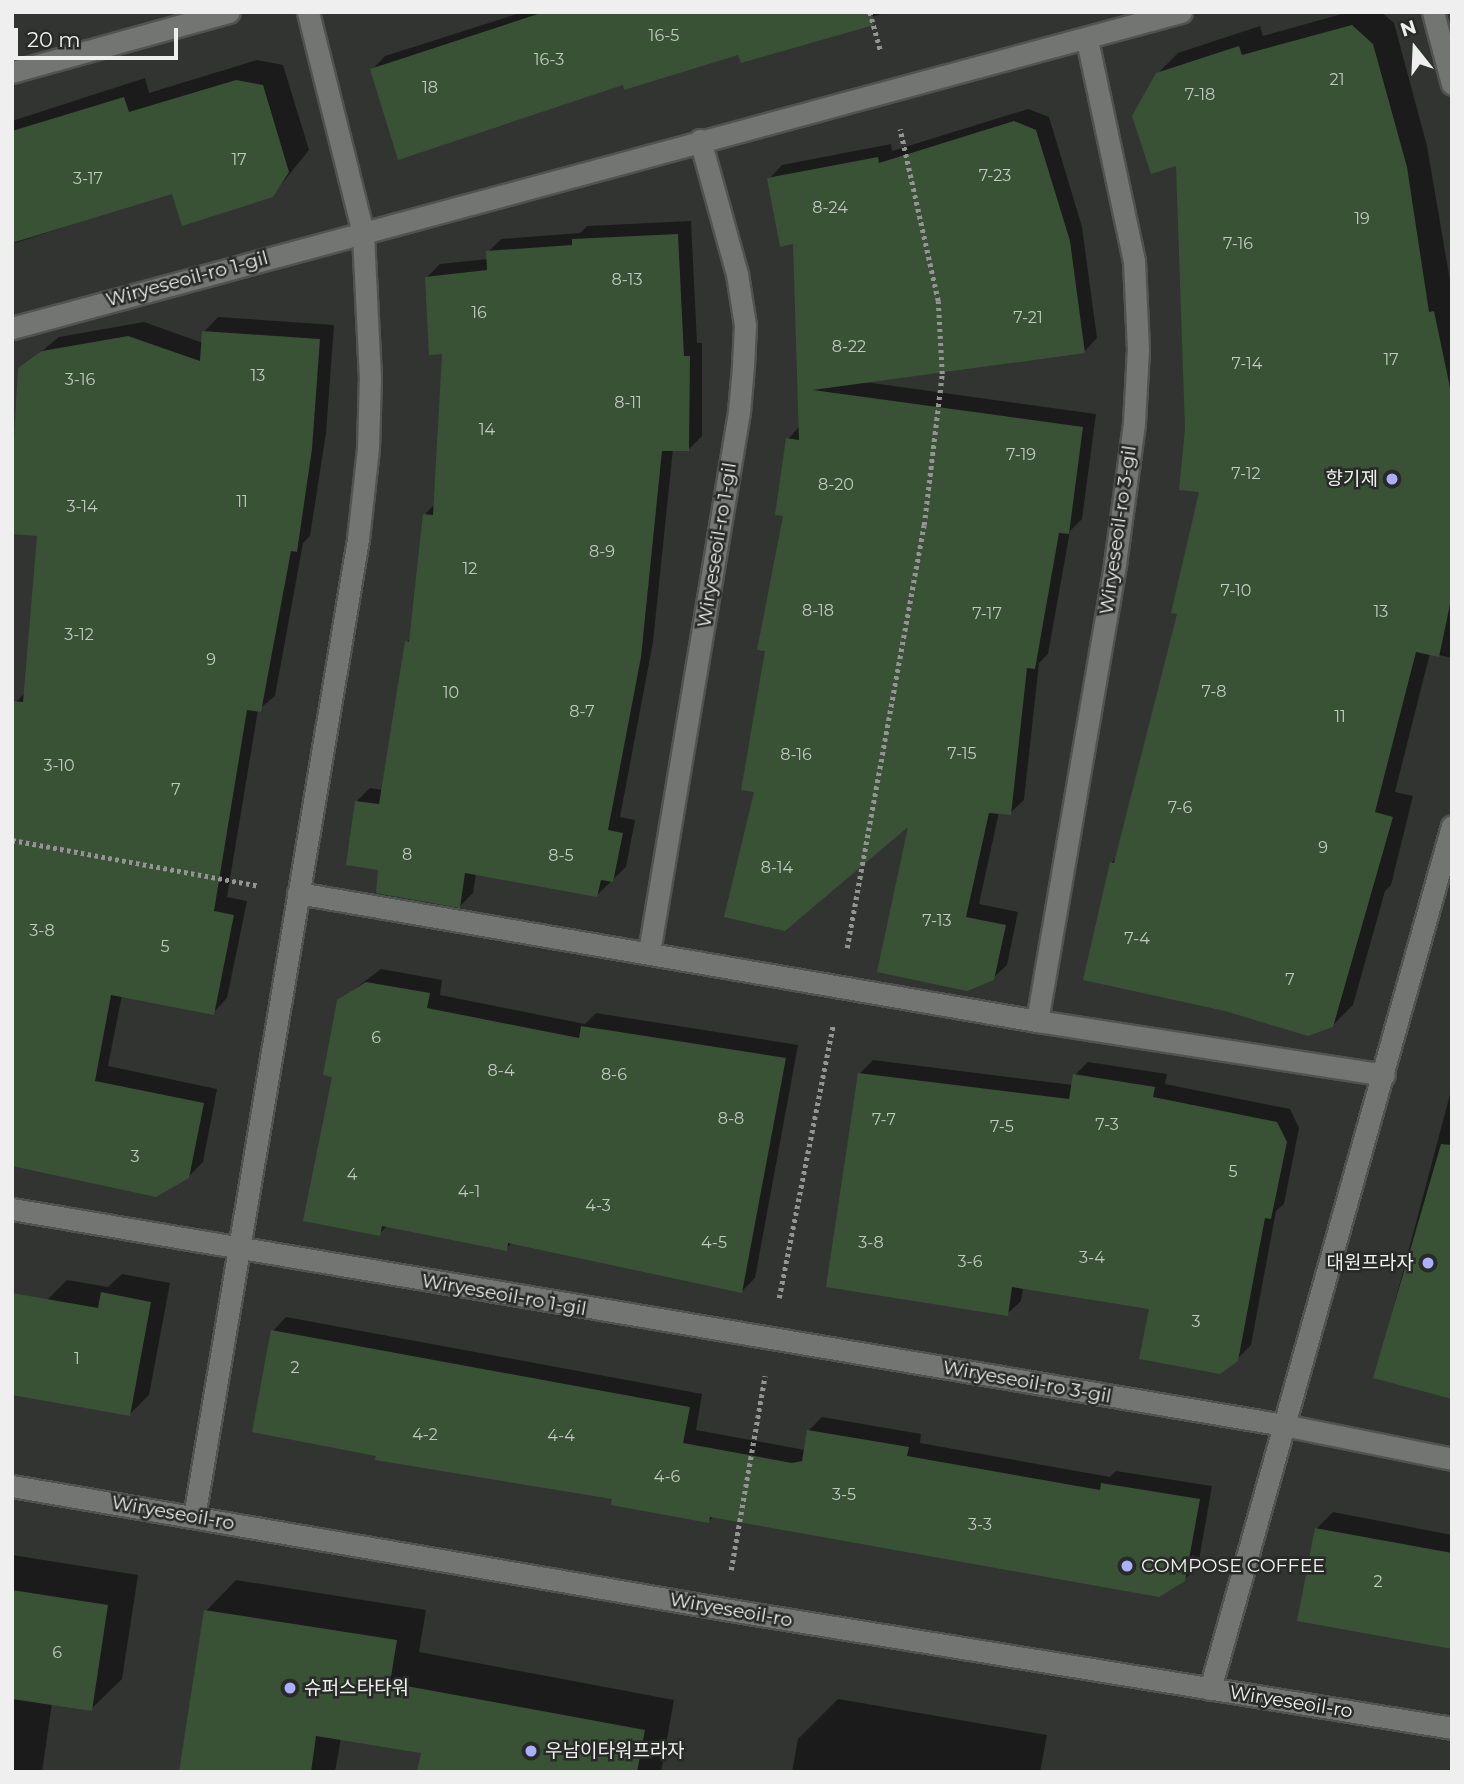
<!DOCTYPE html>
<meta charset="utf-8">
<style>
body{margin:0}
#map{position:relative;width:1464px;height:1784px;overflow:hidden;background:#323432;font-family:Montserrat,"Noto Sans KR",sans-serif}
div>[style]{position:absolute}
[style*='--x']{left:calc(var(--x)*1px);top:calc(var(--y)*1px);width:calc(var(--w)*1px);rotate:calc(var(--a)*1deg)}
.shadow>*{inset:0;background:#0007}
.building>*{inset:0;background:#395236}
.path>*{height:4.5px;margin-top:-2.25px;transform-origin:0;background:repeating-linear-gradient(90deg,#939493 0 3.5px,transparent 0 7px)}
.roads{filter:drop-shadow(2px 0 #515351) drop-shadow(-2px 0 #515351) drop-shadow(0 2px #515351) drop-shadow(0 -2px #515351)}
.street>*{height:21px;margin:-10.5px;padding:0 10.5px;transform-origin:10.5px;border-radius:10.5px;background:#737572}
.dots>*{width:19px;height:19px;translate:-50% -50%;box-sizing:border-box;border:4px solid #282a28;border-radius:50%}
span{translate:-50% -50%;white-space:nowrap;text-align:center;line-height:1.15;-webkit-text-stroke:5px #282a28;paint-order:stroke}
.number-label{font-size:16px;color:#c1c8c0}
.number-label span{-webkit-text-stroke-width:0}
.street-label{font-size:19px;color:#eeefee}
.poi-label{font-size:19px;color:#eeefee}
.right{translate:-100% -50%;text-align:right}
.left{translate:0 -50%;text-align:left}
.frame{position:absolute;inset:0;border:14px solid #eeefee;pointer-events:none}
.north{position:absolute;left:1380px;top:14px;width:70px;height:70px;-webkit-text-stroke:5px #282a28;paint-order:stroke;rotate:342deg;font-size:19px;font-weight:700;line-height:28px;text-align:center;color:#eeefee}
.north::after{content:'';display:block;margin:auto;width:24px;height:32px;background:#eeefee;clip-path:polygon(50% 0,100% 100%,50% 72%,0 100%)}
.scale{position:absolute;left:14px;top:28px;width:164px;height:32px;box-sizing:border-box;border:4px solid #eeefee;border-top:0;padding-left:9px;font-size:21px;line-height:24px;white-space:nowrap;color:#eeefee;-webkit-text-stroke:5px #282a28;paint-order:stroke}
</style>
<div id="map">
<div class="shadow">
<div style="clip-path:polygon(523px 12px,889px 12px,624px 83px,372px 70px,385px 56px)"></div>
<div style="clip-path:polygon(1349px 12px,1381px 12px,1394px 23px,1427px 146px,1452px 292px,1452px 658px,1430px 653px,1395px 792px,1413px 796px,1391px 885px,1385px 891px,1353px 1005px,1332px 1026px,1111px 863px,1118px 856px,1179px 613px,1201px 491px,1187px 429px,1178px 164px,1157px 74px,1178px 53px,1260px 26px,1263px 36px)"></div>
<div style="clip-path:polygon(257px 60px,283px 65px,309px 150px,272px 196px,173px 192px,12px 244px,12px 121px,145px 78px,149px 93px)"></div>
<div style="clip-path:polygon(1028px 109px,1049px 117px,1082px 227px,1097px 338px,1084px 352px,865px 382px,1096px 414px,1082px 519px,1070px 531px,1048px 654px,1039px 663px,1024px 800px,1010px 813px,999px 812px,979px 904px,1018px 912px,1007px 965px,993px 978px,911px 823px,756px 791px,785px 514px,788px 439px,800px 426px,795px 242px,769px 179px,782px 165px,891px 144px,892px 151px)"></div>
<div style="clip-path:polygon(691px 221px,697px 343px,702px 343px,702px 436px,689px 449px,673px 449px,653px 642px,620px 817px,635px 820px,626px 867px,597px 895px,476px 873px,473px 893px,460px 906px,356px 802px,370px 788px,383px 790px,407px 642px,412px 637px,425px 514px,435px 504px,444px 353px,427px 277px,440px 264px,488px 259px,488px 252px,501px 239px,580px 233px,587px 226px)"></div>
<div style="clip-path:polygon(218px 317px,334px 325px,326px 433px,310px 536px,303px 543px,275px 696px,258px 710px,227px 897px,247px 901px,227px 998px,213px 1013px,122px 995px,108px 1066px,217px 1089px,203px 1162px,188px 1177px,12px 1166px,16px 702px,26px 692px,38px 534px,20px 369px,59px 337px,144px 322px,203px 343px,204px 332px)"></div>
<div style="clip-path:polygon(381px 969px,442px 980px,440px 995px,585px 1024px,596px 1013px,798px 1045px,755px 1278px,742px 1291px,513px 1242px,506px 1249px,388px 1225px,379px 1234px,334px 1075px,339px 1001px)"></div>
<div style="clip-path:polygon(873px 1060px,1073px 1085px,1075px 1075px,1088px 1062px,1167px 1074px,1165px 1084px,1290px 1109px,1299px 1128px,1284px 1204px,1276px 1211px,1251px 1345px,1237px 1359px,1151px 1308px,1023px 1287px,1021px 1301px,1007px 1314px,860px 1073px)"></div>
<div style="clip-path:polygon(1452px 1087px,1452px 1397px,1375px 1377px)"></div>
<div style="clip-path:polygon(122px 1274px,170px 1283px,149px 1395px,130px 1414px,47px 1300px,67px 1280px,108px 1287px)"></div>
<div style="clip-path:polygon(286px 1317px,702px 1394px,696px 1430px,805px 1450px,808px 1431px,822px 1417px,921px 1434px,920px 1443px,1110px 1477px,1116px 1471px,1212px 1486px,1198px 1566px,1184px 1580px,714px 1516px,709px 1521px,615px 1498px,378px 1455px,273px 1331px)"></div>
<div style="clip-path:polygon(1333px 1512px,1452px 1535px,1452px 1649px,1299px 1619px,1316px 1529px)"></div>
<div style="clip-path:polygon(12px 1555px,138px 1575px,122px 1679px,91px 1709px,52px 1703px,42px 1772px,12px 1772px)"></div>
<div style="clip-path:polygon(236px 1580px,426px 1610px,419px 1652px,674px 1700px,661px 1772px,419px 1772px,423px 1751px,341px 1738px,335px 1772px,180px 1772px,206px 1611px)"></div>
<div style="clip-path:polygon(838px 1699px,1047px 1735px,1040px 1772px,792px 1772px,798px 1739px)"></div>
</div>
<div class="building">
<div style="clip-path:polygon(544px 12px,872px 12px,874px 25px,741px 63px,738px 55px,624px 90px,623px 85px,398px 160px,370px 69px)"></div>
<div style="clip-path:polygon(1352px 25px,1373px 44px,1407px 167px,1429px 312px,1434px 311px,1452px 397px,1452px 595px,1439px 657px,1416px 652px,1375px 812px,1393px 817px,1333px 1027px,1308px 1036px,1225px 1011px,1083px 980px,1110px 862px,1114px 863px,1177px 614px,1171px 613px,1199px 492px,1179px 490px,1185px 429px,1176px 166px,1151px 174px,1132px 116px,1156px 73px,1239px 46px,1242px 55px)"></div>
<div style="clip-path:polygon(236px 80px,263px 85px,289px 172px,273px 197px,182px 226px,172px 194px,12px 243px,12px 131px,124px 97px,129px 112px)"></div>
<div style="clip-path:polygon(1014px 121px,1036px 130px,1070px 241px,1085px 353px,813px 390px,1083px 427px,1069px 534px,1059px 533px,1035px 669px,1027px 668px,1011px 815px,989px 813px,966px 917px,1006px 925px,994px 980px,967px 991px,877px 972px,908px 827px,785px 931px,724px 917px,754px 792px,741px 790px,765px 651px,757px 650px,783px 516px,775px 515px,786px 438px,799px 440px,793px 244px,780px 247px,767px 178px,878px 157px,879px 163px)"></div>
<div style="clip-path:polygon(678px 234px,684px 356px,690px 356px,689px 451px,662px 451px,641px 657px,608px 830px,623px 833px,613px 882px,601px 880px,597px 897px,465px 873px,460px 908px,376px 893px,378px 870px,346px 865px,355px 801px,379px 804px,405px 641px,409px 642px,423px 514px,433px 515px,442px 354px,429px 355px,425px 277px,487px 270px,486px 251px,572px 245px,572px 239px)"></div>
<div style="clip-path:polygon(202px 331px,320px 339px,312px 449px,297px 552px,291px 551px,261px 712px,247px 710px,214px 911px,234px 915px,214px 1015px,111px 995px,95px 1081px,204px 1103px,189px 1178px,156px 1197px,12px 1166px,12px 701px,23px 702px,37px 536px,12px 534px,12px 474px,18px 368px,42px 351px,128px 336px,200px 361px)"></div>
<div style="clip-path:polygon(366px 982px,430px 993px,427px 1008px,579px 1038px,581px 1026px,786px 1058px,742px 1293px,508px 1243px,507px 1251px,382px 1226px,380px 1236px,303px 1221px,332px 1077px,323px 1075px,337px 1000px)"></div>
<div style="clip-path:polygon(858px 1073px,1069px 1099px,1073px 1074px,1155px 1087px,1153px 1097px,1277px 1122px,1287px 1142px,1271px 1219px,1265px 1218px,1238px 1361px,1220px 1374px,1139px 1359px,1149px 1309px,1012px 1287px,1008px 1316px,826px 1287px)"></div>
<div style="clip-path:polygon(1441px 1144px,1452px 1145px,1452px 1399px,1373px 1378px)"></div>
<div style="clip-path:polygon(101px 1292px,151px 1302px,130px 1416px,12px 1395px,12px 1293px,98px 1308px)"></div>
<div style="clip-path:polygon(271px 1330px,690px 1407px,683px 1443px,792px 1463px,802px 1461px,807px 1430px,909px 1447px,907px 1456px,1100px 1490px,1101px 1483px,1200px 1499px,1185px 1581px,1159px 1597px,710px 1517px,709px 1523px,611px 1505px,612px 1499px,375px 1460px,376px 1456px,252px 1432px)"></div>
<div style="clip-path:polygon(1315px 1528px,1452px 1553px,1452px 1649px,1297px 1621px)"></div>
<div style="clip-path:polygon(12px 1590px,108px 1605px,92px 1711px,12px 1699px)"></div>
<div style="clip-path:polygon(204px 1610px,397px 1640px,390px 1683px,645px 1730px,637px 1772px,417px 1772px,421px 1753px,316px 1736px,311px 1772px,179px 1772px)"></div>
</div>
<div class="path">
<div style="--x:870;--y:12;--w:41;--a:74.6"></div>
<div style="--x:12;--y:840;--w:251;--a:10.5"></div>
<div style="--x:847;--y:948;--w:430;--a:-79.7"></div>
<div style="--x:924;--y:525;--w:152;--a:-83.2"></div>
<div style="--x:942;--y:374;--w:73;--a:-93.1"></div>
<div style="--x:938;--y:301;--w:176;--a:-102.5"></div>
<div style="--x:779;--y:1298;--w:278;--a:-78.8"></div>
<div style="--x:731;--y:1570;--w:197;--a:-80.1"></div>
</div>
<div class="roads">
<div class="street">
<div style="--x:1433;--y:12;--w:74;--a:75.2"></div>
<div style="--x:12;--y:72;--w:225;--a:-15.5"></div>
<div style="--x:12;--y:328;--w:1211;--a:-15.13"></div>
<div style="--x:298;--y:893;--w:750;--a:9.83"></div>
<div style="--x:1037;--y:1021;--w:351;--a:8.8"></div>
<div style="--x:649;--y:952;--w:547;--a:-80.54"></div>
<div style="--x:739;--y:412;--w:46;--a:-85"></div>
<div style="--x:743;--y:366;--w:41;--a:-87.2"></div>
<div style="--x:745;--y:325;--w:52;--a:-98.9"></div>
<div style="--x:737;--y:274;--w:139;--a:-105.4"></div>
<div style="--x:1037;--y:1021;--w:464;--a:-80.3"></div>
<div style="--x:1115;--y:564;--w:142;--a:-82.3"></div>
<div style="--x:1134;--y:423;--w:74;--a:-86.9"></div>
<div style="--x:1138;--y:349;--w:88;--a:-92.6"></div>
<div style="--x:1134;--y:261;--w:227;--a:-102"></div>
<div style="--x:12;--y:1209;--w:1290;--a:9.64"></div>
<div style="--x:1284;--y:1425;--w:171;--a:11.4"></div>
<div style="--x:12;--y:1486;--w:723;--a:9.8"></div>
<div style="--x:724;--y:1609;--w:738;--a:9.28"></div>
<div style="--x:194;--y:1517;--w:992;--a:-80.48"></div>
<div style="--x:358;--y:539;--w:92;--a:-83.7"></div>
<div style="--x:368;--y:448;--w:70;--a:-88.4"></div>
<div style="--x:370;--y:378;--w:145;--a:-92.8"></div>
<div style="--x:363;--y:233;--w:228;--a:-104"></div>
<div style="--x:1210;--y:1689;--w:896;--a:-74.34"></div>
</div>
</div>
<div class="dots">
<div style="left:1392px;top:479px;background:#aab0fb"></div>
<div style="left:1428px;top:1263px;background:#aab0fb"></div>
<div style="left:1127px;top:1566px;background:#aab0fb"></div>
<div style="left:290px;top:1688px;background:#aab0fb"></div>
<div style="left:531px;top:1751px;background:#aab0fb"></div>
</div>
<div class="number-label">
<span style="left:664px;top:36px">16-5</span>
<span style="left:549px;top:60px">16-3</span>
<span style="left:1337px;top:80px">21</span>
<span style="left:430px;top:88px">18</span>
<span style="left:1200px;top:95px">7-18</span>
<span style="left:239px;top:160px">17</span>
<span style="left:995px;top:176px">7-23</span>
<span style="left:88px;top:179px">3-17</span>
<span style="left:830px;top:208px">8-24</span>
<span style="left:1362px;top:219px">19</span>
<span style="left:1238px;top:244px">7-16</span>
<span style="left:627px;top:280px">8-13</span>
<span style="left:479px;top:313px">16</span>
<span style="left:1028px;top:318px">7-21</span>
<span style="left:849px;top:347px">8-22</span>
<span style="left:1391px;top:360px">17</span>
<span style="left:1247px;top:364px">7-14</span>
<span style="left:258px;top:376px">13</span>
<span style="left:80px;top:380px">3-16</span>
<span style="left:628px;top:403px">8-11</span>
<span style="left:487px;top:430px">14</span>
<span style="left:1021px;top:455px">7-19</span>
<span style="left:1246px;top:474px">7-12</span>
<span style="left:836px;top:485px">8-20</span>
<span style="left:242px;top:502px">11</span>
<span style="left:82px;top:507px">3-14</span>
<span style="left:602px;top:552px">8-9</span>
<span style="left:470px;top:569px">12</span>
<span style="left:1236px;top:591px">7-10</span>
<span style="left:818px;top:611px">8-18</span>
<span style="left:1381px;top:612px">13</span>
<span style="left:987px;top:614px">7-17</span>
<span style="left:79px;top:635px">3-12</span>
<span style="left:211px;top:660px">9</span>
<span style="left:1214px;top:692px">7-8</span>
<span style="left:451px;top:693px">10</span>
<span style="left:582px;top:712px">8-7</span>
<span style="left:1340px;top:717px">11</span>
<span style="left:962px;top:754px">7-15</span>
<span style="left:796px;top:755px">8-16</span>
<span style="left:59px;top:766px">3-10</span>
<span style="left:176px;top:790px">7</span>
<span style="left:1180px;top:808px">7-6</span>
<span style="left:1323px;top:848px">9</span>
<span style="left:407px;top:855px">8</span>
<span style="left:561px;top:856px">8-5</span>
<span style="left:777px;top:868px">8-14</span>
<span style="left:937px;top:921px">7-13</span>
<span style="left:42px;top:931px">3-8</span>
<span style="left:1137px;top:939px">7-4</span>
<span style="left:165px;top:947px">5</span>
<span style="left:1290px;top:980px">7</span>
<span style="left:376px;top:1038px">6</span>
<span style="left:501px;top:1071px">8-4</span>
<span style="left:614px;top:1075px">8-6</span>
<span style="left:731px;top:1119px">8-8</span>
<span style="left:884px;top:1120px">7-7</span>
<span style="left:1107px;top:1125px">7-3</span>
<span style="left:1002px;top:1127px">7-5</span>
<span style="left:135px;top:1157px">3</span>
<span style="left:1233px;top:1172px">5</span>
<span style="left:352px;top:1175px">4</span>
<span style="left:469px;top:1192px">4-1</span>
<span style="left:598px;top:1206px">4-3</span>
<span style="left:714px;top:1243px">4-5</span>
<span style="left:871px;top:1243px">3-8</span>
<span style="left:1092px;top:1258px">3-4</span>
<span style="left:970px;top:1262px">3-6</span>
<span style="left:1196px;top:1322px">3</span>
<span style="left:77px;top:1359px">1</span>
<span style="left:295px;top:1368px">2</span>
<span style="left:425px;top:1435px">4-2</span>
<span style="left:561px;top:1436px">4-4</span>
<span style="left:667px;top:1477px">4-6</span>
<span style="left:844px;top:1495px">3-5</span>
<span style="left:980px;top:1525px">3-3</span>
<span style="left:1378px;top:1582px">2</span>
<span style="left:57px;top:1653px">6</span>
</div>
<div class="street-label">
<span style="left:187px;top:279px;rotate:-15deg">Wiryeseoil-ro 1-gil</span>
<span style="left:1118px;top:530px;rotate:-82deg">Wiryeseoil-ro 3-gil</span>
<span style="left:717px;top:545px;rotate:-81deg">Wiryeseoil-ro 1-gil</span>
<span style="left:504px;top:1295px;rotate:10deg">Wiryeseoil-ro 1-gil</span>
<span style="left:1027px;top:1382px;rotate:10deg">Wiryeseoil-ro 3-gil</span>
<span style="left:173px;top:1513px;rotate:10deg">Wiryeseoil-ro</span>
<span style="left:731px;top:1610px;rotate:10deg">Wiryeseoil-ro</span>
<span style="left:1291px;top:1702px;rotate:9deg">Wiryeseoil-ro</span>
</div>
<div class="poi-label">
<span class="right" style="left:1378px;top:479px">향기제</span>
<span class="right" style="left:1414px;top:1263px">대원프라자</span>
<span class="left" style="left:1141px;top:1566px">COMPOSE COFFEE</span>
<span class="left" style="left:304px;top:1688px">슈퍼스타타워</span>
<span class="left" style="left:545px;top:1751px">우남이타워프라자</span>
</div>
<div class="frame"></div>
<div class="north">N</div>
<div class="scale">20 m</div>
</div>
